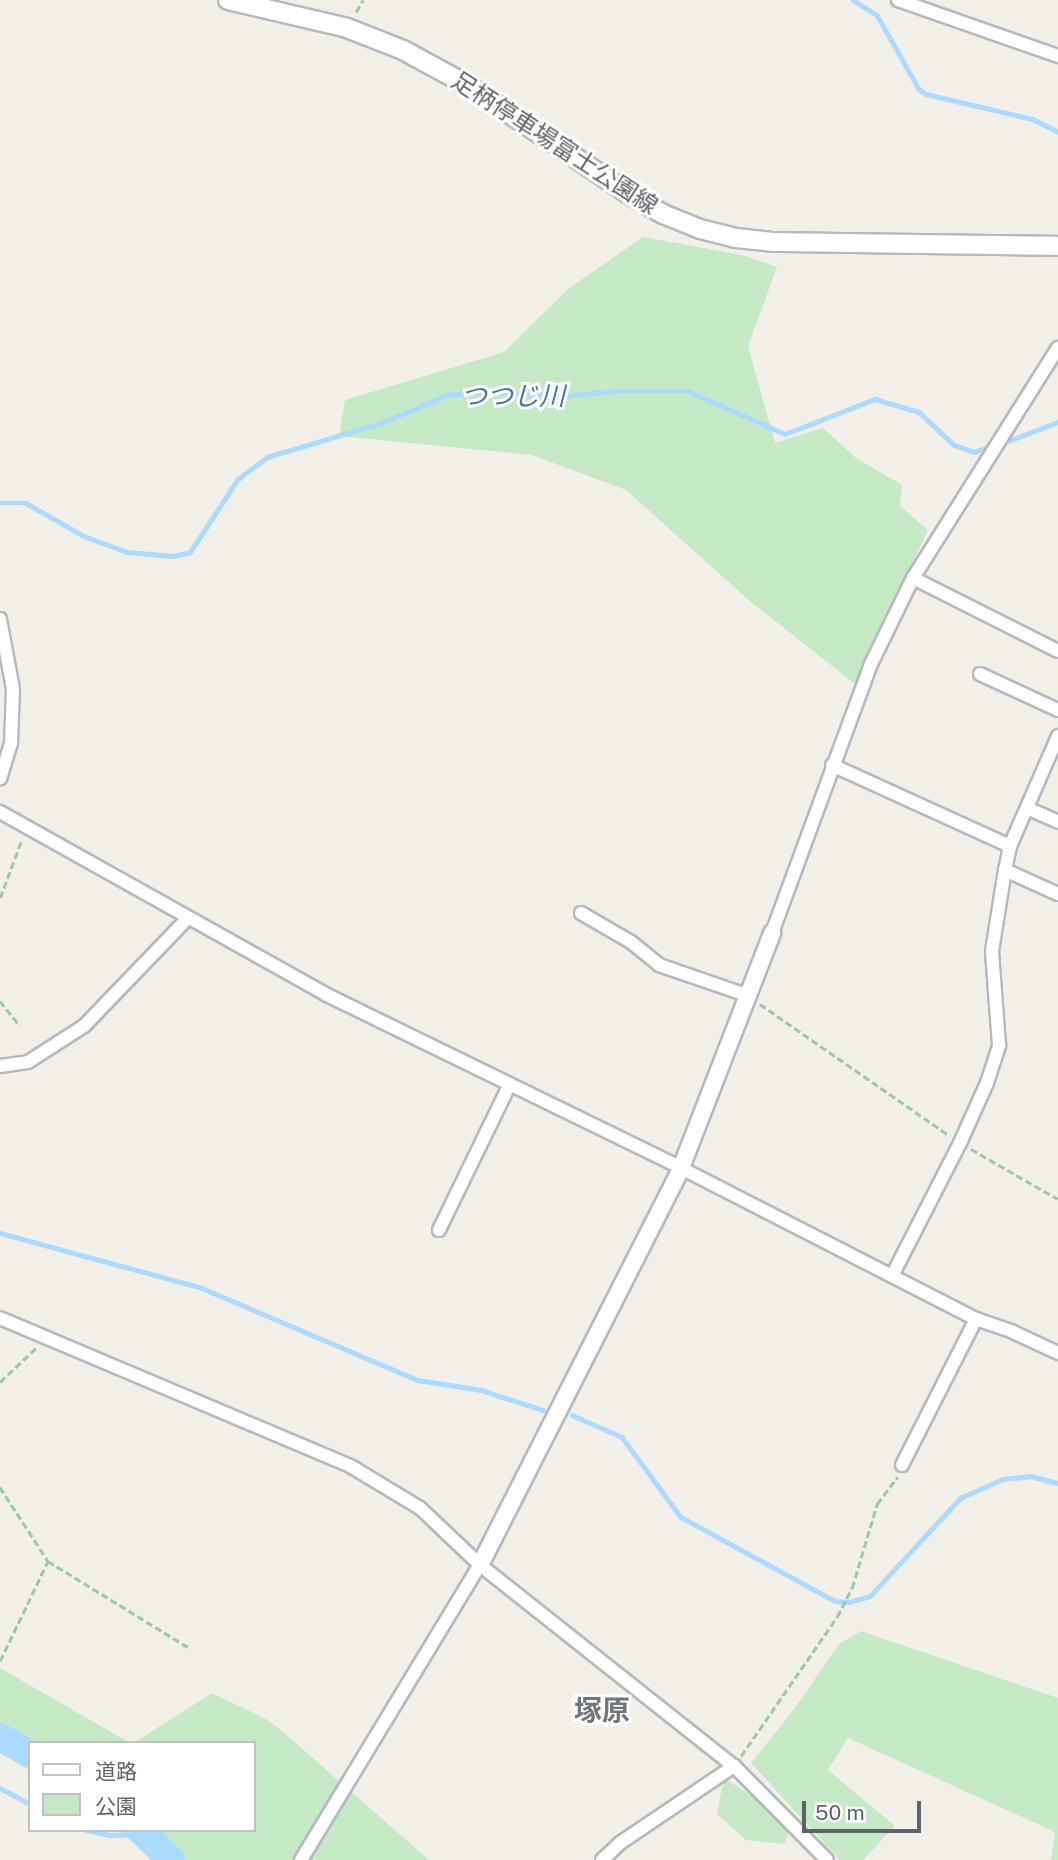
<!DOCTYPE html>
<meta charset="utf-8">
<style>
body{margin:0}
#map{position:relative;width:1058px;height:1860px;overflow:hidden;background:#f1efe8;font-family:"Public Sans","Noto Sans JP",sans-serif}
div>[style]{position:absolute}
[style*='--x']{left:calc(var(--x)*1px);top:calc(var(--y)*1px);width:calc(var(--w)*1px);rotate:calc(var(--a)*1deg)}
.green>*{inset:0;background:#c5e8c5}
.stream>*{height:4.5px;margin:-2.25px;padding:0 2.25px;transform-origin:2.25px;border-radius:2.25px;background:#aadaff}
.river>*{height:28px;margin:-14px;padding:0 14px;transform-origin:14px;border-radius:14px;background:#aadaff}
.path>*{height:2.5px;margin-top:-1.25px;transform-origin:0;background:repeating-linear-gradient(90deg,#9cc7a9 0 7px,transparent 0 10.5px)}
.roads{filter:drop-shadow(2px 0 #b5b8bc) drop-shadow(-2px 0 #b5b8bc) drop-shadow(0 2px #b5b8bc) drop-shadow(0 -2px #b5b8bc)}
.minor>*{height:12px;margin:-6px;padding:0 6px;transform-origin:6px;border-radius:6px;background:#fff}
.tertiary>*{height:16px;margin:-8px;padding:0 8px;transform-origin:8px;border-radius:8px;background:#fff}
.secondary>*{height:18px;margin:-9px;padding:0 9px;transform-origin:9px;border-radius:9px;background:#fff}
span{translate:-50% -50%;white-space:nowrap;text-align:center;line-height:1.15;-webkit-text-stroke:6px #fff;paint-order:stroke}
.street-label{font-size:24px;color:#5f6368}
.water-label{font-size:26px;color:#4174aa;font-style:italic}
.quarter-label{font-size:28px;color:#70757a;font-weight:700}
.legend{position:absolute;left:28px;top:1741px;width:228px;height:91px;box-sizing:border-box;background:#fff;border:2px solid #bfc1c3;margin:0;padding:9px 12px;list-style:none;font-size:21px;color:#5f6368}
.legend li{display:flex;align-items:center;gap:14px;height:35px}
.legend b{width:35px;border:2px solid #bfc1c3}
.scale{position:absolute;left:802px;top:1801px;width:119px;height:32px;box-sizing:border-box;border:4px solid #5f6368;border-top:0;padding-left:9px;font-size:21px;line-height:24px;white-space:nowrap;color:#5f6368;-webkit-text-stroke:5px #fff;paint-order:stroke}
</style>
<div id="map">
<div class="green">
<div style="clip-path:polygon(643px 237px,742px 255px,777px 267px,748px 346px,775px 443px,823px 428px,856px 458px,902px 485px,900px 506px,928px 530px,855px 684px,752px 603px,626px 490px,532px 455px,339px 436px,345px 400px,504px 352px,568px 289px)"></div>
<div style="clip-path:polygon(861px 1631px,1058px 1698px,1058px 1860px,1051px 1860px,1055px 1832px,848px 1738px,828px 1770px,895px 1826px,863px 1860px,840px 1860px,751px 1763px,795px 1708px,839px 1644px)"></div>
<div style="clip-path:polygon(0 1668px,130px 1743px,30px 1743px,0 1725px)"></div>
<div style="clip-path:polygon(212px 1693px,266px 1719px,282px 1731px,429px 1860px,170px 1860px,153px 1830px,254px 1830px,254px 1743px,134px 1743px)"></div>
<div style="clip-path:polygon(724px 1778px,768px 1806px,791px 1827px,784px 1844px,746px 1840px,717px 1814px)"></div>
</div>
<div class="stream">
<div style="--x:853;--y:0;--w:28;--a:32"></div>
<div style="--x:877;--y:15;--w:85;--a:60.4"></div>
<div style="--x:919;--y:89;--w:9;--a:36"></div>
<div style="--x:926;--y:94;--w:110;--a:13.2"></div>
<div style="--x:1033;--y:119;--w:28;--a:27"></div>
<div style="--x:1003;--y:443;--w:59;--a:-20.9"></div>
<div style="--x:0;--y:503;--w:26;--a:0"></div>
<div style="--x:26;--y:503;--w:67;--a:29.6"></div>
<div style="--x:84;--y:536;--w:46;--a:20.4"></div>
<div style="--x:127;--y:552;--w:47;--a:4.9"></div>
<div style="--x:174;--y:556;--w:16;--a:-14"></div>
<div style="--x:190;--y:552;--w:87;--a:-56.7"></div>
<div style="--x:238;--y:479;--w:36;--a:-37"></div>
<div style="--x:267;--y:457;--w:119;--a:-16.6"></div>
<div style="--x:381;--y:423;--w:72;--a:-23"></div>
<div style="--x:447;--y:395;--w:38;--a:-6"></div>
<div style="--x:485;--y:391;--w:66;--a:5.2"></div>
<div style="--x:551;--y:397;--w:64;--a:-5.4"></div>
<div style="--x:615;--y:391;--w:73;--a:0"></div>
<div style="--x:688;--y:391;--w:106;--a:23.9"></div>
<div style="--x:785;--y:434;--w:97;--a:-21.3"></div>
<div style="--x:875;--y:399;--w:46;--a:16.5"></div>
<div style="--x:919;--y:412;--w:48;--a:43.3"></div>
<div style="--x:954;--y:445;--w:21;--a:19"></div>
<div style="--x:974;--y:452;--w:18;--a:-19"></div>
<div style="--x:0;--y:1233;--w:209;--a:15.2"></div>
<div style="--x:202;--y:1288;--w:235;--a:23.1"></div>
<div style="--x:418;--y:1380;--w:64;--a:9"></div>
<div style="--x:481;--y:1390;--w:65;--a:17.9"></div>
<div style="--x:572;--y:1415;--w:55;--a:23.7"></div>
<div style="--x:622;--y:1437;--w:99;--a:53.6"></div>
<div style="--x:681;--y:1517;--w:175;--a:28.6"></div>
<div style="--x:835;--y:1601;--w:14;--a:4"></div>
<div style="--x:849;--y:1602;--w:22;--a:-16"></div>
<div style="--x:870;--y:1596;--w:133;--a:-47.4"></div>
<div style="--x:960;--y:1498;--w:47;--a:-23.8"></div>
<div style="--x:1003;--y:1479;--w:27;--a:-6"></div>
<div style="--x:1030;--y:1476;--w:29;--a:14"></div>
<div style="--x:0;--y:1788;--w:34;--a:28"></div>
<div style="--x:86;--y:1830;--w:25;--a:12"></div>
<div style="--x:110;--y:1835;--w:35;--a:-2"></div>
</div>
<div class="river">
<div style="--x:0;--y:1737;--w:34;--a:30"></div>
<div style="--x:140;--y:1830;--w:43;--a:44.1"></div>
</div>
<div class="path">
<div style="--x:356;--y:12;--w:14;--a:-60"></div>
<div style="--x:0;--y:898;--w:63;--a:-69.6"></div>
<div style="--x:0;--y:1001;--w:32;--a:51"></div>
<div style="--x:760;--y:1004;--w:228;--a:34.8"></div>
<div style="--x:971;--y:1149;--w:100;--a:29.9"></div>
<div style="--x:0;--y:1382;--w:51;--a:-43.4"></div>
<div style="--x:0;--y:1487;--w:88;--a:57"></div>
<div style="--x:48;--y:1561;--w:164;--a:31.6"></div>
<div style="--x:0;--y:1661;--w:111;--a:-64.4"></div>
<div style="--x:741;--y:1756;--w:169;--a:-55.4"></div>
<div style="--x:837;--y:1617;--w:33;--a:-63"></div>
<div style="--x:852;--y:1588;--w:88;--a:-73.4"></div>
<div style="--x:877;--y:1504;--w:34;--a:-53"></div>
</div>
<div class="roads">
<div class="minor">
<div style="--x:898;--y:0;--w:170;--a:19.3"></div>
<div style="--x:913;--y:578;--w:162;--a:26.7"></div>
<div style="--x:0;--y:619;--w:71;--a:79.5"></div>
<div style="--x:13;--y:689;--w:54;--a:92.1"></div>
<div style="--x:11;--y:743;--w:37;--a:107"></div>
<div style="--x:980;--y:674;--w:86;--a:24.8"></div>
<div style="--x:832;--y:765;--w:196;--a:24.5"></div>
<div style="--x:1027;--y:808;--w:34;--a:24"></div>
<div style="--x:0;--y:812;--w:372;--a:29.2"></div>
<div style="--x:325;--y:994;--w:396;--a:26"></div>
<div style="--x:681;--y:1168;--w:331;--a:27.1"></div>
<div style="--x:976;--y:1319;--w:39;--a:19"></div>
<div style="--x:1013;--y:1332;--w:50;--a:25"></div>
<div style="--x:1005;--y:870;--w:58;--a:24.4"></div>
<div style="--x:581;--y:913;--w:58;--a:30.1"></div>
<div style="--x:631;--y:942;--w:36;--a:39"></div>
<div style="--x:659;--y:965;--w:95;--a:19"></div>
<div style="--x:772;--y:933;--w:287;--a:-69.8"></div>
<div style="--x:871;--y:664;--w:96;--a:-64"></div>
<div style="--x:913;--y:578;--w:272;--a:-57.8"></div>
<div style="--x:0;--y:1066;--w:28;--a:-8"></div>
<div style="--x:28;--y:1062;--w:67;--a:-32.7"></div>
<div style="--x:84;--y:1026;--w:150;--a:-46.1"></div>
<div style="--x:439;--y:1230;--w:162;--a:-64.1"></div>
<div style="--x:893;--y:1274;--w:147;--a:-62.9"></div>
<div style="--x:960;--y:1143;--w:66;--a:-65.8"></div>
<div style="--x:987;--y:1083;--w:40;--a:-72"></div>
<div style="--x:999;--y:1045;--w:94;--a:-94.3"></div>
<div style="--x:992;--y:951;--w:82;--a:-80.9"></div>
<div style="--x:1005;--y:870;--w:25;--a:-78"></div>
<div style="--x:1010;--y:846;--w:120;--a:-66.4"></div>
<div style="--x:0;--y:1318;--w:382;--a:22.9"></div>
<div style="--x:352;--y:1467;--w:79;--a:31.1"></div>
<div style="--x:420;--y:1508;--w:83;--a:43.5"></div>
<div style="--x:480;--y:1565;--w:324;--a:38.4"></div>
<div style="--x:734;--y:1766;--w:132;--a:45.3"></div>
<div style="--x:902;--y:1465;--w:164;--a:-63.1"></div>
<div style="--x:301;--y:1860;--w:345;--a:-58.8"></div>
<div style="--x:602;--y:1860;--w:25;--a:-43"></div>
<div style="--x:620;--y:1843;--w:138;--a:-34"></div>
</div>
<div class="tertiary">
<div style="--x:480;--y:1565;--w:445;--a:-63.1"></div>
<div style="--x:681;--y:1168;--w:252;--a:-68.8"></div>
</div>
<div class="secondary">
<div style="--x:228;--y:0;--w:122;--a:13.2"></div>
<div style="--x:347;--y:28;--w:60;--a:21.4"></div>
<div style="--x:403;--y:50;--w:75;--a:28.6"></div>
<div style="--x:469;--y:86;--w:189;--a:34"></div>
<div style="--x:626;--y:192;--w:43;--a:30.7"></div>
<div style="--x:663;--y:214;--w:40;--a:22"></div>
<div style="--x:700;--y:229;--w:37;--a:14"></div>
<div style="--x:736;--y:238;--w:39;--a:6"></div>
<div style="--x:775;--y:242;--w:283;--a:0.8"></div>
</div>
</div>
<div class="street-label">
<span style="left:555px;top:143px;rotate:33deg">足柄停車場富士公園線</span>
</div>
<div class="water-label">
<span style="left:513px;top:396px">つつじ川</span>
</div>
<div class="quarter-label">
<span style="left:602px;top:1710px">塚原</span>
</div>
<ul class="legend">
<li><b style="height:9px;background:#fff"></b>道路</li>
<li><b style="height:19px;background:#c5e8c5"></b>公園</li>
</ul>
<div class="scale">50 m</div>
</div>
